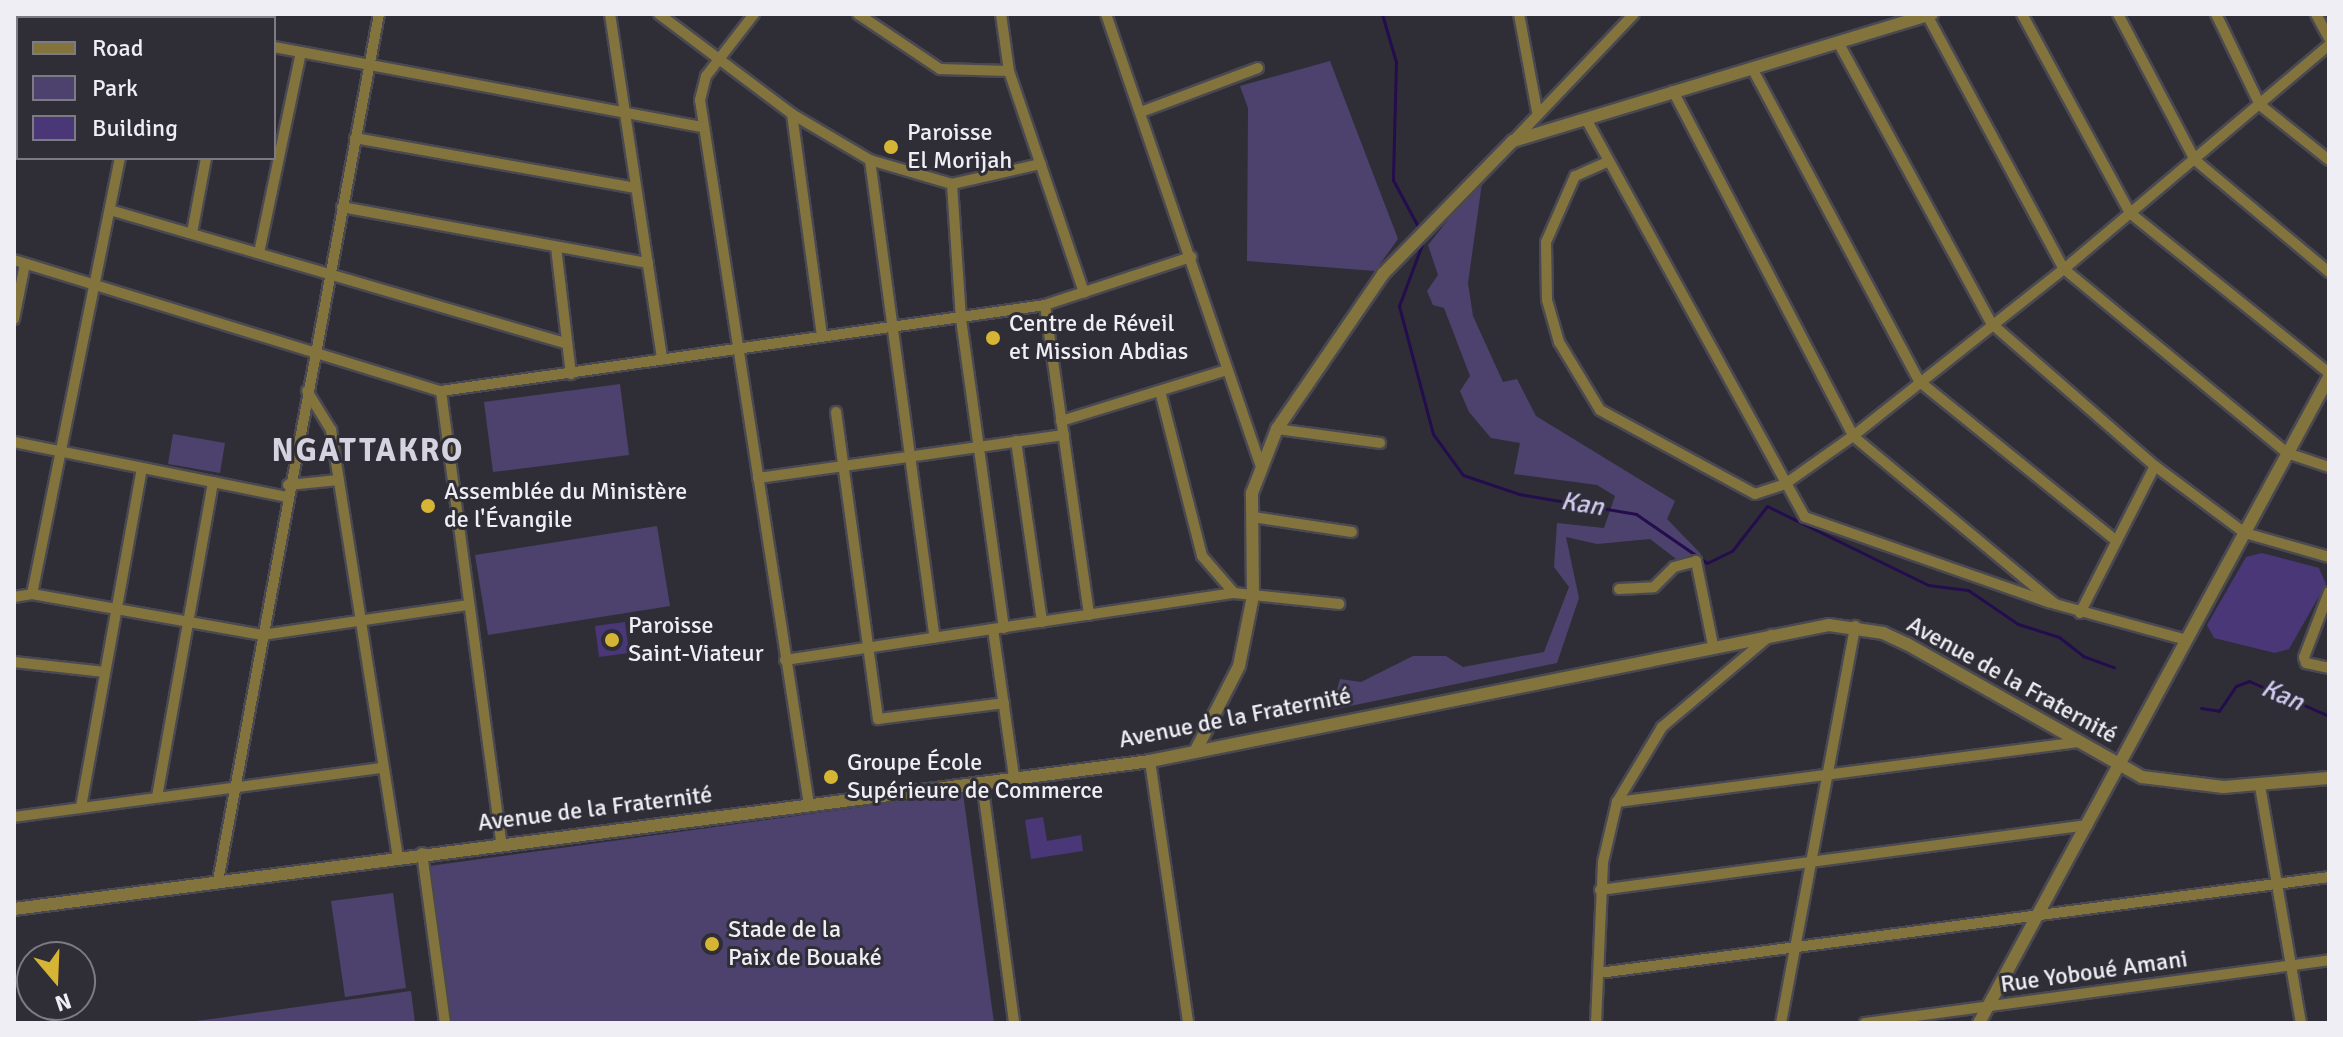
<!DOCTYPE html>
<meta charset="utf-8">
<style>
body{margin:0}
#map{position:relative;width:2343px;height:1037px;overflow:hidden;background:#2f2e37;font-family:Signika,sans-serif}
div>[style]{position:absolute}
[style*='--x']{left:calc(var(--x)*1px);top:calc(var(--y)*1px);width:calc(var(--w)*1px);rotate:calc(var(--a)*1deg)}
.green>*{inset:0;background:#4c426d}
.stream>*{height:3px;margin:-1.5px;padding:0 1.5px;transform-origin:1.5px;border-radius:1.5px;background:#240d4c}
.building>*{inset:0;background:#493778}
.roads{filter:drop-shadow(2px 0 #4a4951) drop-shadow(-2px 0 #4a4951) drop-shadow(0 2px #4a4951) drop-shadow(0 -2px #4a4951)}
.minor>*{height:10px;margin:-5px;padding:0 5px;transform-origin:5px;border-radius:5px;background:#83743e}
.tertiary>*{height:12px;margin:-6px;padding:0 6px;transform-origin:6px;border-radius:6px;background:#83743e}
.dots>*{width:22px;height:22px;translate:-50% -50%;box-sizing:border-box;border:4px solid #2f2e37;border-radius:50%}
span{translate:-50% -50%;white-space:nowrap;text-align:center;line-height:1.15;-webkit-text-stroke:6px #2f2e37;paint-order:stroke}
.poi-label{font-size:24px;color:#efeef4}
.left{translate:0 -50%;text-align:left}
.street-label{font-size:24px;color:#efeef4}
.water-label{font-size:26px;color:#d2caf2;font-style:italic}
.district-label{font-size:32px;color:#d5d3df;font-weight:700;letter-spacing:2px}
.frame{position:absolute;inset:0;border:16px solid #efeef4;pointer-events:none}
.legend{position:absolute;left:16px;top:16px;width:260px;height:144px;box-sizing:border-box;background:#2f2e37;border:2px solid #7c7b83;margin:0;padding:10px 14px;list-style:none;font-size:24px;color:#efeef4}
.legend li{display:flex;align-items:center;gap:16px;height:40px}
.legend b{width:40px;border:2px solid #7c7b83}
.north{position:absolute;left:16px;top:941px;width:80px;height:80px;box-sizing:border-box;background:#2f2e37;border:2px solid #7c7b83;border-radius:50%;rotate:161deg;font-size:22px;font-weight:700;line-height:32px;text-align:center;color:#efeef4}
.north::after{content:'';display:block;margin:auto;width:28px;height:36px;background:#d6b534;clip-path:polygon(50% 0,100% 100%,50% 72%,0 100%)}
</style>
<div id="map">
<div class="green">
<div style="clip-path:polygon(1330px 61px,1398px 239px,1375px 271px,1247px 261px,1248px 108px,1240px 86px)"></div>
<div style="clip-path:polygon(1483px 176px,1468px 283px,1473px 316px,1503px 382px,1517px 379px,1536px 416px,1675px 501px,1667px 519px,1701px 554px,1688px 568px,1650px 539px,1597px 544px,1566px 537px,1579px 598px,1557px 663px,1331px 710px,1340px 679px,1361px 682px,1413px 656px,1446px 656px,1463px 667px,1544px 652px,1569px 587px,1554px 567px,1557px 523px,1604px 528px,1615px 496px,1597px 485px,1514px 474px,1520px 443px,1491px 438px,1469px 412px,1460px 391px,1470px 376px,1444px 308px,1433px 305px,1427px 291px,1438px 275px,1428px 245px)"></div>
<div style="clip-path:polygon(620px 384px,629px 455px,493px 472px,484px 402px)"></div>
<div style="clip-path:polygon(173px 434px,225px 443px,220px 473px,168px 464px)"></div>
<div style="clip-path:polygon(657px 526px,670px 606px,488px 635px,475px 555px)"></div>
<div style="clip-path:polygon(963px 793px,994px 1023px,452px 1023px,429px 866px)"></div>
<div style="clip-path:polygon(393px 893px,406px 988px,345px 997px,331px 901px)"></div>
<div style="clip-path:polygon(411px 991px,415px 1023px,180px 1023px,219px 1018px)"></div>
</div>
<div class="stream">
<div style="--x:1382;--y:14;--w:50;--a:73.7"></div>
<div style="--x:1396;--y:62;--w:118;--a:91.5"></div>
<div style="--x:1393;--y:180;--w:59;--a:61.7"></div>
<div style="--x:1424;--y:239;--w:72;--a:110.5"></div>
<div style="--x:1399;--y:306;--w:132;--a:75.1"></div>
<div style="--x:1433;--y:434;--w:51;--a:53.8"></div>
<div style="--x:1463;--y:475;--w:59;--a:18.7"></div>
<div style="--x:1519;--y:494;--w:119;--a:9.7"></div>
<div style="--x:1636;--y:514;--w:86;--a:34.6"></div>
<div style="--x:1707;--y:563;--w:28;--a:-26"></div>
<div style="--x:1732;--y:551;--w:57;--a:-52.1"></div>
<div style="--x:1767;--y:506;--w:179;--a:26.1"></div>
<div style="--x:1928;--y:585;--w:40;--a:7.1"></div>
<div style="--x:1968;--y:590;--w:60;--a:34.2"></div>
<div style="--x:2018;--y:624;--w:43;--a:17.6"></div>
<div style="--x:2059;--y:637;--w:31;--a:38"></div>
<div style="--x:2083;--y:656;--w:33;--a:20"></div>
<div style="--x:2201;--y:708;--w:18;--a:9"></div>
<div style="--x:2219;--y:711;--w:30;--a:-56"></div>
<div style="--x:2236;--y:686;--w:14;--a:-21"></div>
<div style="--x:2249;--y:681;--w:87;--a:23.6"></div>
</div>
<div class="building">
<div style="clip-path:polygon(2262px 553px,2319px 568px,2326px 584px,2289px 649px,2275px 653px,2214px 638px,2207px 625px,2246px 557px)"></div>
<div style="clip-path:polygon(625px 622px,629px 653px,599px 657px,595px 626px)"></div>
<div style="clip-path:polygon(1043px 817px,1047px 841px,1081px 835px,1083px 851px,1031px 859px,1025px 820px)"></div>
</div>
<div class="roads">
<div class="minor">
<div style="--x:95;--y:14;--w:21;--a:11"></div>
<div style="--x:610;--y:14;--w:349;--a:81.4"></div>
<div style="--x:659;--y:14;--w:166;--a:36.9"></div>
<div style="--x:792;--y:114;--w:91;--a:30.5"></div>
<div style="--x:870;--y:160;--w:85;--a:16.3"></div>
<div style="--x:952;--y:184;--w:91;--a:-12.7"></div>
<div style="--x:754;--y:14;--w:78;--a:127.7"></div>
<div style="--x:706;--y:76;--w:25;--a:104"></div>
<div style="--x:700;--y:100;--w:713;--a:81.21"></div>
<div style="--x:858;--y:14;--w:99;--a:33.9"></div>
<div style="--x:940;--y:69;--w:69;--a:1.7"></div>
<div style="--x:1001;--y:14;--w:58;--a:82"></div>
<div style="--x:1009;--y:71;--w:234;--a:71.3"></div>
<div style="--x:1106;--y:14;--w:476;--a:71.1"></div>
<div style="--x:1519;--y:14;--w:99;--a:79.5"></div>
<div style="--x:2022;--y:14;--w:226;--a:61.5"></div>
<div style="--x:2130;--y:213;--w:255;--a:38.8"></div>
<div style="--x:2118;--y:14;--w:165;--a:62.2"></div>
<div style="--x:2195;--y:160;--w:175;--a:39.9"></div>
<div style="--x:2216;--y:14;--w:101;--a:64.2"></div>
<div style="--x:2260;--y:105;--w:88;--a:38.6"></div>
<div style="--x:2316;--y:14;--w:27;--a:62"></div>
<div style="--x:1927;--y:15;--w:289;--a:61.7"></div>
<div style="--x:2064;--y:269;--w:289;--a:39.5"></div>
<div style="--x:2287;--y:453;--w:44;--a:18.4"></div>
<div style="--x:145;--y:18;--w:4;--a:-76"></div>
<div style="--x:1838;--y:42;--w:321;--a:61.4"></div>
<div style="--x:1992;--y:324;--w:216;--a:41.1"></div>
<div style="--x:2155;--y:466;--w:112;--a:36.7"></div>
<div style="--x:2245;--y:533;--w:87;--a:15.9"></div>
<div style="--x:274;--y:47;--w:435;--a:10.6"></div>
<div style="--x:1752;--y:68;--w:356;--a:61.9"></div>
<div style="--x:1920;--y:382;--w:251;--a:39"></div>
<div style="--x:1673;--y:91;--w:389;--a:62.4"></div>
<div style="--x:1853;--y:436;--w:263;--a:39.7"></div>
<div style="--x:2055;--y:604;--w:137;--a:15.3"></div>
<div style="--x:1141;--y:112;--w:125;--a:-20.6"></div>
<div style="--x:792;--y:114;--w:225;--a:82.3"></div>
<div style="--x:1586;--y:119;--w:454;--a:61.2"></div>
<div style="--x:1805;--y:517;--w:260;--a:19.3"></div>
<div style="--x:355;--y:138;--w:285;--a:10.1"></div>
<div style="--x:1513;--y:141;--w:175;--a:-46.4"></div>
<div style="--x:870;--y:160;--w:482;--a:82.3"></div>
<div style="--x:1607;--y:162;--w:35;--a:156"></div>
<div style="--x:1575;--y:176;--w:72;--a:113.7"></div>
<div style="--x:1546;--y:242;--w:58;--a:89"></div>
<div style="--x:1547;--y:300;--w:44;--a:74.1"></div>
<div style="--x:1559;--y:342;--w:79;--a:58.9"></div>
<div style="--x:1600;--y:410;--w:176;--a:28.5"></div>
<div style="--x:1755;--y:494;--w:32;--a:-18"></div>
<div style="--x:1785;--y:484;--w:83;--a:-35.2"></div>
<div style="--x:1853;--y:436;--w:269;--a:-38.4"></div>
<div style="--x:2064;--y:269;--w:347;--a:-40.2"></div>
<div style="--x:952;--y:184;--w:135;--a:86.2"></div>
<div style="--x:961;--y:319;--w:312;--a:82.1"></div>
<div style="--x:342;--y:207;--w:311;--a:10.4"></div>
<div style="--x:110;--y:210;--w:476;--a:16.3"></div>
<div style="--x:192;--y:233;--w:76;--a:-79.4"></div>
<div style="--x:556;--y:247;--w:128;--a:83.3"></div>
<div style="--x:259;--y:253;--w:205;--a:-78.2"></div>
<div style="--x:14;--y:260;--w:447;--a:17.1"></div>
<div style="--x:441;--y:391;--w:610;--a:-8.1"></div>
<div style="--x:1045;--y:305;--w:154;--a:-18.2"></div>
<div style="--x:1045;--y:305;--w:313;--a:81.9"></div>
<div style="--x:14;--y:319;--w:56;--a:-78.7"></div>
<div style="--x:307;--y:391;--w:46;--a:58.4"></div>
<div style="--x:331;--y:430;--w:431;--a:81.1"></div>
<div style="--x:441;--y:391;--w:456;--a:82.4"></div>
<div style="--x:1160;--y:391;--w:170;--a:75.7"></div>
<div style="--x:1202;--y:556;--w:49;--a:49.1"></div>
<div style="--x:836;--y:412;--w:310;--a:82.2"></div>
<div style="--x:878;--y:719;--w:127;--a:-7.2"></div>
<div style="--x:1061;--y:421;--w:174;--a:-17.1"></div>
<div style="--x:1277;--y:429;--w:104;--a:7.7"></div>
<div style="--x:1016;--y:441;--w:183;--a:81.8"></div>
<div style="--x:14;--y:442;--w:278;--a:11.4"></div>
<div style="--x:758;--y:478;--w:309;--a:-8"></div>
<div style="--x:288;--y:485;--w:51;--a:-5.6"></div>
<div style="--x:1253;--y:517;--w:100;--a:8.6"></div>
<div style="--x:1619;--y:589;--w:35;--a:-3"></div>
<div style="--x:1654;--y:587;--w:28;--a:-45"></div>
<div style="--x:1674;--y:567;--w:23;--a:-15"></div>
<div style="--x:1696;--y:561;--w:86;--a:78.6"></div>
<div style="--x:2329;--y:592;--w:70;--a:111"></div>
<div style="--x:2304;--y:657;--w:6;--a:72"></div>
<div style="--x:2306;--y:663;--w:24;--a:12"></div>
<div style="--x:32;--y:594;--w:445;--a:-78.6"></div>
<div style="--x:14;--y:597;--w:18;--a:-9"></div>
<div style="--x:32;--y:594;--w:234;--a:10.1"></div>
<div style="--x:262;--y:635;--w:207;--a:-8.3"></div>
<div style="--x:2080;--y:613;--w:165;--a:-63"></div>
<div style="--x:993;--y:629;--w:149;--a:81.9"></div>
<div style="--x:785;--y:660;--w:454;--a:-8.5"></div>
<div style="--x:1234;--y:593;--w:106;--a:6"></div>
<div style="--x:14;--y:662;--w:91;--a:6.3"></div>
<div style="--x:1150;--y:761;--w:265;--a:81.7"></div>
<div style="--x:982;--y:782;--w:243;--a:82.4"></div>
<div style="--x:2260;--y:786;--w:241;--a:80.2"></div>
<div style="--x:157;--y:797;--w:320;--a:-79.9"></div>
<div style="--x:1617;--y:802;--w:465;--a:-7.4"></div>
<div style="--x:81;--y:807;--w:344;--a:-79.8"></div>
<div style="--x:14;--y:817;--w:370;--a:-7.6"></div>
<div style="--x:422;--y:853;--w:172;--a:82.3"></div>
<div style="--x:218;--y:881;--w:882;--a:-79.48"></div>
<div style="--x:1600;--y:890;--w:492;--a:-7.6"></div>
<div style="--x:1599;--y:973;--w:736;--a:-7.49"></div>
<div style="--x:1596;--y:1023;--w:161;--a:-87.5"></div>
<div style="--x:1603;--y:862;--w:62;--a:-76.9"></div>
<div style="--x:1617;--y:802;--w:87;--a:-59"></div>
<div style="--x:1662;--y:727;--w:143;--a:-40.2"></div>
<div style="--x:1781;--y:1023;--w:404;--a:-79.4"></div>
<div style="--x:1865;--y:1023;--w:468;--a:-7.7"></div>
</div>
<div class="tertiary">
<div style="--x:1195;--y:752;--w:97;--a:-62.9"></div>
<div style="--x:1239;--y:666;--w:71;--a:-78.7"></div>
<div style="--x:1253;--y:596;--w:103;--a:-90.6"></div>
<div style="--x:1252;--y:493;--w:69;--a:-68.7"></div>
<div style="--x:1277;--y:429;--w:188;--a:-55.6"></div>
<div style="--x:1383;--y:274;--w:186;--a:-45.7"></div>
<div style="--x:1513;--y:141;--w:438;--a:-16.9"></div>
<div style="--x:14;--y:909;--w:1146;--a:-7.42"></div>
<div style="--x:1150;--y:761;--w:692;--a:-11.33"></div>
<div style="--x:1829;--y:625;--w:55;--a:8.4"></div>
<div style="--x:1883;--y:633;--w:26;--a:25"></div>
<div style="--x:1907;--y:644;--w:270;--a:29.5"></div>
<div style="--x:2142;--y:777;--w:82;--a:7"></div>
<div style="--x:2223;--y:787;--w:106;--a:-4.9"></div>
<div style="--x:1979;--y:1023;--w:735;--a:-61.55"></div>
</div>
</div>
<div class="dots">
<div style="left:891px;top:147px;background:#d6b534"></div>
<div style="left:993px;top:338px;background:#d6b534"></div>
<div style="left:428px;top:506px;background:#d6b534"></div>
<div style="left:612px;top:640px;background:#d6b534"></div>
<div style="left:831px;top:777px;background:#d6b534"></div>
<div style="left:712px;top:944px;background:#d6b534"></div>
</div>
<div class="poi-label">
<span class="left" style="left:907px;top:147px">Paroisse<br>El Morijah</span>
<span class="left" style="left:1009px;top:338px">Centre de Réveil<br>et Mission Abdias</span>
<span class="left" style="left:444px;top:506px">Assemblée du Ministère<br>de l'Évangile</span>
<span class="left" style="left:628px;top:640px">Paroisse<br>Saint-Viateur</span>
<span class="left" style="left:847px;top:777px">Groupe École<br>Supérieure de Commerce</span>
<span class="left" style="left:728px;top:944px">Stade de la<br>Paix de Bouaké</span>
</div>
<div class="street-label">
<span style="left:2012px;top:680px;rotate:29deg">Avenue de la Fraternité</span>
<span style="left:1235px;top:718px;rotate:-11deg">Avenue de la Fraternité</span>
<span style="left:595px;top:809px;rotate:-7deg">Avenue de la Fraternité</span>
<span style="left:2094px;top:972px;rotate:-8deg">Rue Yoboué Amani</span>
</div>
<div class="water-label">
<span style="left:1582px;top:505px;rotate:9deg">Kan</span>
<span style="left:2282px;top:696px;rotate:23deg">Kan</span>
</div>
<div class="district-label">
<span style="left:368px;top:451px">NGATTAKRO</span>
</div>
<div class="frame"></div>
<ul class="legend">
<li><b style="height:10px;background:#83743e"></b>Road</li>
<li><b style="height:22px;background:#4c426d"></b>Park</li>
<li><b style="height:22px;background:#493778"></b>Building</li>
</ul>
<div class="north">N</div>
</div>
